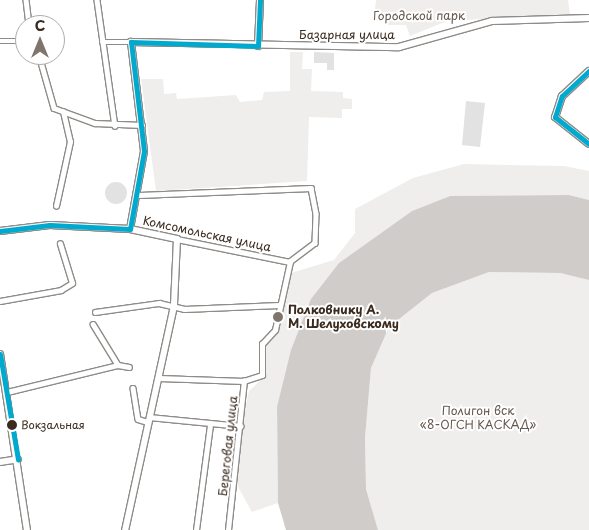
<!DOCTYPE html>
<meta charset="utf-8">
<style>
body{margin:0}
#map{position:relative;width:589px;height:530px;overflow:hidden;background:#fff;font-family:"Playpen Sans",sans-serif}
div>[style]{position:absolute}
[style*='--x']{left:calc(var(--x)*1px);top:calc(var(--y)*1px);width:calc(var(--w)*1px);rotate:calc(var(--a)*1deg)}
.built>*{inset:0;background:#efeeed}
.water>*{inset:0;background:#d0ccca}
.building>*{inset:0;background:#e3e2e2}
.round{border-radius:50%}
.roads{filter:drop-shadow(1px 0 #8e8b88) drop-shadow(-1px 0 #8e8b88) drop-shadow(0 1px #8e8b88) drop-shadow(0 -1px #8e8b88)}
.street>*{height:4.5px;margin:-2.25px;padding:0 2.25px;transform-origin:2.25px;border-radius:2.25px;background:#fff}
.secondary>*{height:6px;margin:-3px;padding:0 3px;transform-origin:3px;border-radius:3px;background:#fff}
.bus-1>*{height:5px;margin:-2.5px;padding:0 2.5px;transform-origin:2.5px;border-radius:2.5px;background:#00a9ce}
.dots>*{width:14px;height:14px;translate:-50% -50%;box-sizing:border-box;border:2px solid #fff;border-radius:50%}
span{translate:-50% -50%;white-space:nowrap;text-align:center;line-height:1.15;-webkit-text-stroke:4px #fff;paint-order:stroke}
.bus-label{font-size:11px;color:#3b2a1e}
.left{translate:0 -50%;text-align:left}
.park-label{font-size:12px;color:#65584e}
.street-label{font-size:12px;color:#3b2a1e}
.poi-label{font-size:12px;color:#3b2a1e;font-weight:700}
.north{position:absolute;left:15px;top:15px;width:50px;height:50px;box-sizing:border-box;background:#fff;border:1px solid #b1aaa5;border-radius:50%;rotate:0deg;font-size:14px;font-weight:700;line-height:20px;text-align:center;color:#3b2a1e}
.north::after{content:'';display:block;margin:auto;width:18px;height:22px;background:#80756d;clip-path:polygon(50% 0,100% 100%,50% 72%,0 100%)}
</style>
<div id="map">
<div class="built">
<div style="clip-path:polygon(376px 0,568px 0,570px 14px,447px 21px,410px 36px,406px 25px,388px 25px,387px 18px,374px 17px)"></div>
<div style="clip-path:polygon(290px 52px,303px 52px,302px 69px,312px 69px,311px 91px,343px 92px,343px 98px,352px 99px,352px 109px,342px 109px,342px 118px,309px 117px,307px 181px,156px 191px,141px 79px,163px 79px,164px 94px,176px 93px,177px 99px,236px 95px,240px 102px,262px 100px,264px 92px,290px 91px)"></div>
<div style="clip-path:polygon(464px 164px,564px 166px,589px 171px,589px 200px,569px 195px,450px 196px,412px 211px,339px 263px,277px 407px,278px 503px,252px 512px,237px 485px,245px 410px,249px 391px,265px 376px,265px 346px,279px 329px,291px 273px,334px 260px,355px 233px,355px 209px,413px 178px)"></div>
<div style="clip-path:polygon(489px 272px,560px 273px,589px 280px,589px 530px,378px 530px,366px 489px,365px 438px,371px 368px,389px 327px,432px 293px)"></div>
</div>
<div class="water">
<div style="clip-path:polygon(569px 195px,589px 200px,589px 280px,560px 273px,489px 272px,432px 293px,389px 327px,371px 368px,365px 438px,366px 489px,378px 530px,286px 530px,278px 503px,277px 407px,291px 350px,311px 299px,339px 263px,412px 211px,450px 196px)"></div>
</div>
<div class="building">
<div style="clip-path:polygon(314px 52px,334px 53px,334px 70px,327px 70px,327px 63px,314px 63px)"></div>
<div style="clip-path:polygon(466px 101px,485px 103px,480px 147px,462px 145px)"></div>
<div class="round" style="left:105px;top:182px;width:22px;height:22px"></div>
</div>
<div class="roads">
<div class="street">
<div style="--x:26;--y:0;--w:25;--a:83"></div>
<div style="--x:97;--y:0;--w:127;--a:81.9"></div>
<div style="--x:0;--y:41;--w:25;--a:0"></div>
<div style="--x:102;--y:42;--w:29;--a:0"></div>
<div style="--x:39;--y:55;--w:55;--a:74.2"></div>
<div style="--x:54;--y:108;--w:44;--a:20.1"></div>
<div style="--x:95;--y:123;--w:47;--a:2.4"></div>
<div style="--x:139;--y:195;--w:172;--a:-2.3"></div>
<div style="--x:311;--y:188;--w:26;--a:79"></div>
<div style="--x:316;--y:214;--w:29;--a:92"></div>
<div style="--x:315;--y:243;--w:31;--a:143"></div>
<div style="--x:56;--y:206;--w:66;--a:-77.7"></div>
<div style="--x:70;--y:142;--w:31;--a:-103"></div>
<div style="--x:177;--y:239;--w:115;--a:11.5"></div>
<div style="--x:0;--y:301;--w:62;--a:-10.2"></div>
<div style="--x:61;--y:290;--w:13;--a:-32"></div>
<div style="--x:72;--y:283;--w:41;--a:-107.1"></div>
<div style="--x:95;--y:312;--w:65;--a:-8"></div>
<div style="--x:159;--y:303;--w:26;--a:13"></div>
<div style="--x:184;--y:309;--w:95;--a:-2.4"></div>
<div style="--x:93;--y:324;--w:48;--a:58.6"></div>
<div style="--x:118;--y:365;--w:11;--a:10"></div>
<div style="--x:159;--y:378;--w:85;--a:2"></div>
<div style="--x:133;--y:388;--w:31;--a:81"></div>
<div style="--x:138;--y:419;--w:10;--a:17"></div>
<div style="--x:7;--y:392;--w:114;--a:-13.7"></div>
<div style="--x:149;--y:417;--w:92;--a:5.6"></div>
<div style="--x:196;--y:530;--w:106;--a:-82.4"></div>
<div style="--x:228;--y:530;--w:150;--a:-83.9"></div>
<div style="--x:244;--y:381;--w:19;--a:-18"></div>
<div style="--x:262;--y:375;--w:31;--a:-90"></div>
<div style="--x:262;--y:344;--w:19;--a:-47"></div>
<div style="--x:275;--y:330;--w:70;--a:-77.6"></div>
</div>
<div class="secondary">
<div style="--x:258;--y:46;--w:46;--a:-87.5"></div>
<div style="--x:589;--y:71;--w:37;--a:137"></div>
<div style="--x:562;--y:96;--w:22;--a:108"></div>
<div style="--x:555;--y:117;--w:43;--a:38.5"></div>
<div style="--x:130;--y:229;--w:79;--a:-79.8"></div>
<div style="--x:144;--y:151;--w:110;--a:-96.8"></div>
<div style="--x:131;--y:42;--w:268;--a:1.1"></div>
<div style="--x:399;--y:47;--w:97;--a:-15.6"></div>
<div style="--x:492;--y:21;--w:97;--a:-1.8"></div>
<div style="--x:0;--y:231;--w:50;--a:-6.8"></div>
<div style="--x:50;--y:225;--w:80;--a:2.9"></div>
<div style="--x:130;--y:229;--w:48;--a:12"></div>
<div style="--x:177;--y:239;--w:67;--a:92.6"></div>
<div style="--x:174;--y:306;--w:229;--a:102.3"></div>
<div style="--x:0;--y:354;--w:178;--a:81.3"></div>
<div style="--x:0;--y:462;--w:18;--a:-9"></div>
</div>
</div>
<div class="bus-1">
<div style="--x:131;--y:42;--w:127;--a:1.8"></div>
<div style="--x:258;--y:46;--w:46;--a:-87.5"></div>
<div style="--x:555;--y:117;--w:22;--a:-72"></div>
<div style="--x:562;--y:96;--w:37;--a:-43"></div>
<div style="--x:555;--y:117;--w:43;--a:38.5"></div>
<div style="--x:130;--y:229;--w:79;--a:-79.8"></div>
<div style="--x:144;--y:151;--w:110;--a:-96.8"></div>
<div style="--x:0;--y:231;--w:50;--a:-6.8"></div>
<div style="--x:50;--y:225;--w:80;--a:2.9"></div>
<div style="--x:0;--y:354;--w:107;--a:80.3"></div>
</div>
<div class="dots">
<div style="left:278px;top:317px;background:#80756d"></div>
<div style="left:12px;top:425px;background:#3b2a1e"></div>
</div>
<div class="bus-label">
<span class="left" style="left:21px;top:425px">Вокзальная</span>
</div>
<div class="park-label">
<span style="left:419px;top:16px">Городской парк</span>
<span style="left:478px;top:418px">Полигон вск<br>«8-ОГСН КАСКАД»</span>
</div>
<div class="street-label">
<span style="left:347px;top:35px">Базарная улица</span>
<span style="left:207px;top:234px;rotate:12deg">Комсомольская улица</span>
<span style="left:228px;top:446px;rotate:-84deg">Береговая улица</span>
</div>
<div class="poi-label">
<span class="left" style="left:288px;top:317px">Полковнику А.<br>М. Шелуховскому</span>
</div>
<div class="north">С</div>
</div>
